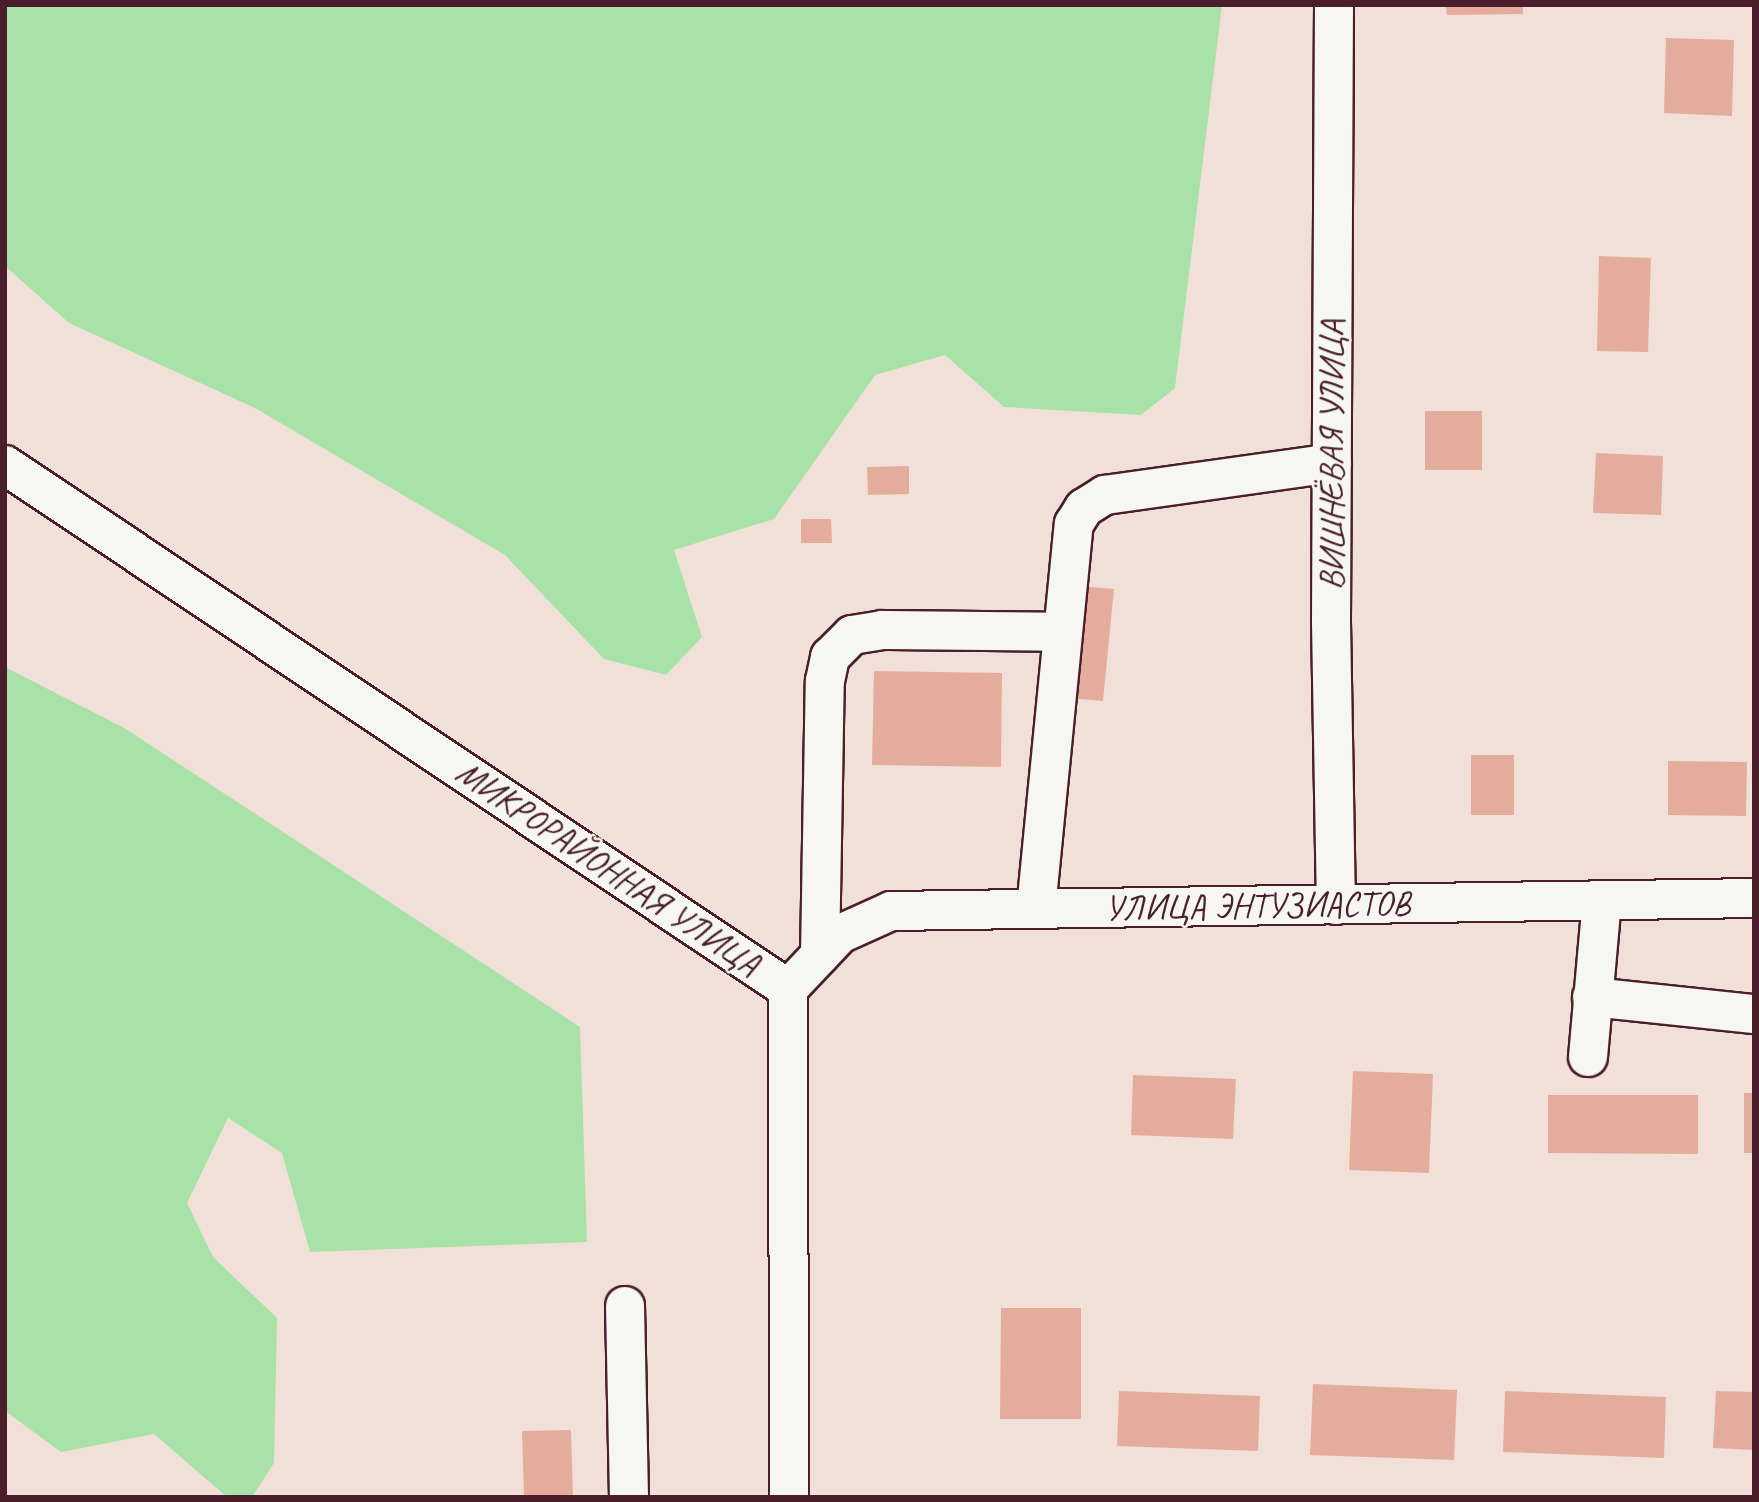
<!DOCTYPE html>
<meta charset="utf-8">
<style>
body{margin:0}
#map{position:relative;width:1759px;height:1502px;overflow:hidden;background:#f1e0d8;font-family:Caveat,sans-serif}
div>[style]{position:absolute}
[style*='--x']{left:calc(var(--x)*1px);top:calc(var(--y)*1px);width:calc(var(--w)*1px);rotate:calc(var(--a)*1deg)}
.green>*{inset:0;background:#a8e2a8}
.building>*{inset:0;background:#e4ac9c}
.roads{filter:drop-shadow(2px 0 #4a1f2b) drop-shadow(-2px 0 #4a1f2b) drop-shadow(0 2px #4a1f2b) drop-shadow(0 -2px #4a1f2b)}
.minor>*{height:38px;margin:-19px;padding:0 19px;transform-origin:19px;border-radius:19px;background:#f6f6f2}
span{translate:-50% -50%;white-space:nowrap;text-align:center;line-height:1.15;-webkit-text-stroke:5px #f6f6f2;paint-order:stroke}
.street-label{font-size:35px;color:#4a1f2b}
.frame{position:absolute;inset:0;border:7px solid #4a1f2b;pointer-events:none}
</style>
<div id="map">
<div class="green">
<div style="clip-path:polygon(5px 5px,1222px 5px,1175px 388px,1141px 415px,1004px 407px,945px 355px,875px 375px,774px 519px,674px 550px,702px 637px,666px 675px,604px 659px,505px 555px,255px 408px,69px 323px,5px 266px)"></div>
<div style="clip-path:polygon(5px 667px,126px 729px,580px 1027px,587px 1242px,310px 1252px,282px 1153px,228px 1118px,187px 1203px,213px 1257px,277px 1318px,274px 1463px,252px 1497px,227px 1497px,154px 1434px,61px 1452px,5px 1411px)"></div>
</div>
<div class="building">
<div style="clip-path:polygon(1446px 5px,1523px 5px,1523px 14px,1447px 15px)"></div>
<div style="clip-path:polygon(1666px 38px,1734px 40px,1732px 116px,1664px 113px)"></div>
<div style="clip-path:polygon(1599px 256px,1651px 258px,1648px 352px,1597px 351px)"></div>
<div style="clip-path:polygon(1425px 411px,1482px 411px,1482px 470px,1425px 470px)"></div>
<div style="clip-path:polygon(1596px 453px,1663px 456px,1661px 515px,1593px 513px)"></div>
<div style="clip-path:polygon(909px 466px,909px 494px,868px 495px,867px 467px)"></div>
<div style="clip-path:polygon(801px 519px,831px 519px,832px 543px,801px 543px)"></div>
<div style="clip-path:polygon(1078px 586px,1114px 589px,1103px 701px,1067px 698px)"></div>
<div style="clip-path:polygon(874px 671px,1002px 673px,1001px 767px,872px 765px)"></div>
<div style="clip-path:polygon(1471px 755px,1514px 755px,1514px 815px,1471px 815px)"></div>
<div style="clip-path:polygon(1668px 761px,1747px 762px,1746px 816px,1668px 815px)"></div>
<div style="clip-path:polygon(1353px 1071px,1433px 1074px,1429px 1173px,1349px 1170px)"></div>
<div style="clip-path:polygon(1133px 1075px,1236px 1079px,1233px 1139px,1131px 1135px)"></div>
<div style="clip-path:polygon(1744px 1093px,1754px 1093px,1754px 1153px,1744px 1153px)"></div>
<div style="clip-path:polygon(1548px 1095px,1698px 1095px,1698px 1154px,1548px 1153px)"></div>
<div style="clip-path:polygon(1001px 1308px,1081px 1308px,1081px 1419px,1000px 1419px)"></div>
<div style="clip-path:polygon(1313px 1384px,1457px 1390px,1454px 1460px,1310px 1455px)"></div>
<div style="clip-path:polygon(1119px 1391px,1260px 1396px,1258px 1451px,1117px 1446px)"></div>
<div style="clip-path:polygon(1505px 1391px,1666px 1397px,1664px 1458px,1503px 1452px)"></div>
<div style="clip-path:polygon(1716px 1391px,1754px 1392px,1754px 1450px,1713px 1448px)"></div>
<div style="clip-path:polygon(571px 1430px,573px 1497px,524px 1497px,522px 1431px)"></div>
</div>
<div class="roads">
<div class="minor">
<div style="--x:1334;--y:5;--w:617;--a:90.28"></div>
<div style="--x:1331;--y:622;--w:283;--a:89"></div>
<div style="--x:5;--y:465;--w:942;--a:33.79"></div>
<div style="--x:788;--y:989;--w:508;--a:89.89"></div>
<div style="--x:1036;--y:909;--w:387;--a:-84.4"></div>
<div style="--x:1074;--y:524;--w:19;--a:-58"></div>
<div style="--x:1084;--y:508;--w:25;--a:-32"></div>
<div style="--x:1105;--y:495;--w:229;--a:-8"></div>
<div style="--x:820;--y:955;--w:274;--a:-89"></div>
<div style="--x:825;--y:681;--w:25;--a:-78"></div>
<div style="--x:830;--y:657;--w:31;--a:-45"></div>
<div style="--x:852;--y:635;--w:30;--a:-9"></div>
<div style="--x:882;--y:630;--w:181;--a:0.6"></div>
<div style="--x:788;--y:989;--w:76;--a:-46.6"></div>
<div style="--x:840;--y:934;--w:56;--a:-24.3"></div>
<div style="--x:891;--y:911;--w:863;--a:-0.86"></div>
<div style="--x:1592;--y:997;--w:163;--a:6"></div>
<div style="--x:1588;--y:1057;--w:157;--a:-84.9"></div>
<div style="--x:625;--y:1306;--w:191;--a:88.8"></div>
</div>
</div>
<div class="street-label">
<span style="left:1332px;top:455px;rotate:-90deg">ВИШНЁВАЯ УЛИЦА</span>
<span style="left:608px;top:868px;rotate:34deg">МИКРОРАЙОННАЯ УЛИЦА</span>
<span style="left:1257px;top:906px;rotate:-1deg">УЛИЦА ЭНТУЗИАСТОВ</span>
</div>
<div class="frame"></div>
</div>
